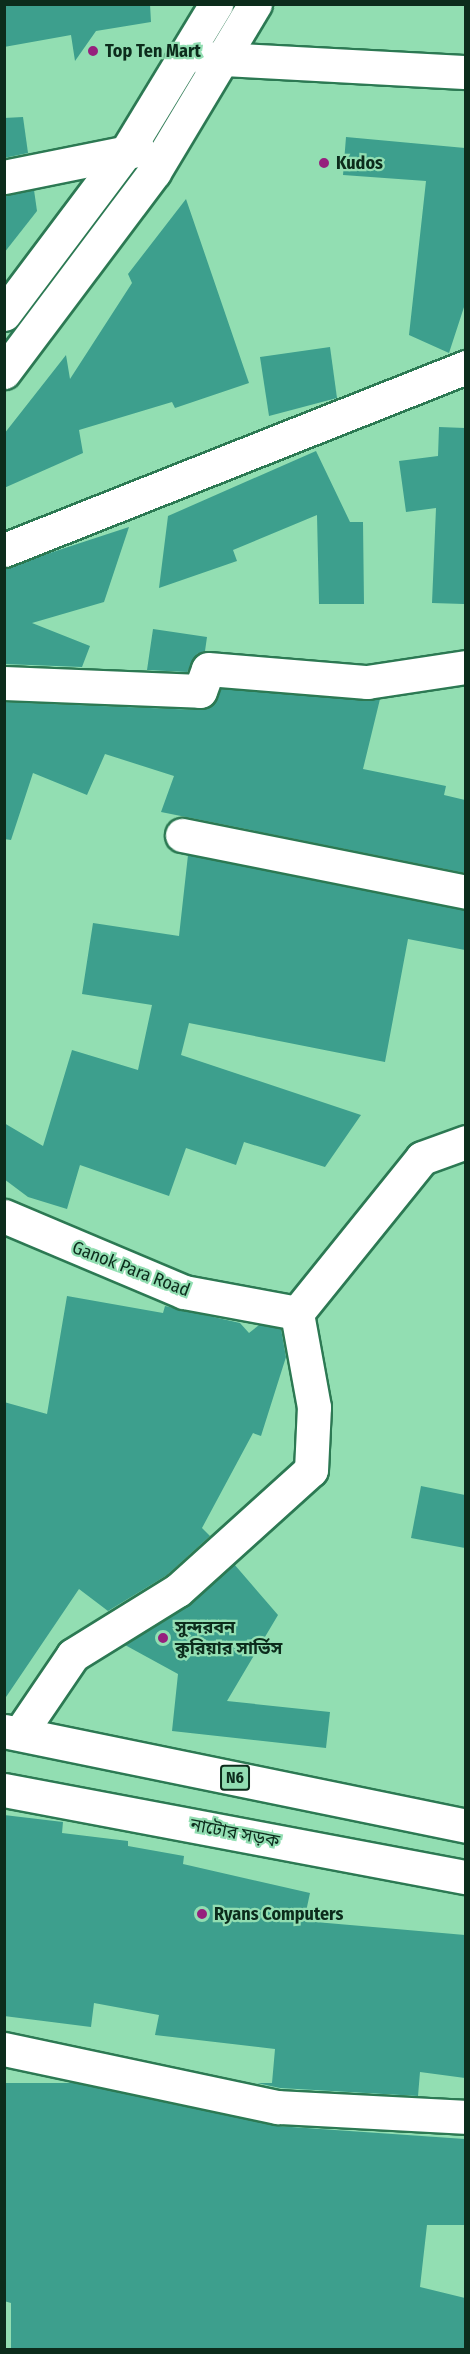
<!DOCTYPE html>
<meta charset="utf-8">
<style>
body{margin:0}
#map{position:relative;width:470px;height:2354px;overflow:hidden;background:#92deb2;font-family:"Fira Sans Condensed","Noto Sans Bengali",sans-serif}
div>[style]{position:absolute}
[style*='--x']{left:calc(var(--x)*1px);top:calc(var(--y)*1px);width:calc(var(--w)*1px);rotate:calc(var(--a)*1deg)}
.building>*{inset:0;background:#3d9f8d}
.roads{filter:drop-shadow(2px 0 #2c7953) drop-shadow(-2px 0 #2c7953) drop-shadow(0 2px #2c7953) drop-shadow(0 -2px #2c7953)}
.street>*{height:33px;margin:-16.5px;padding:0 16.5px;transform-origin:16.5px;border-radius:16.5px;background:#fff}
.secondary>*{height:33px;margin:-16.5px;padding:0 16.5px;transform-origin:16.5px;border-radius:16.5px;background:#fff}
.highway>*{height:33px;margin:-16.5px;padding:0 16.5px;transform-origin:16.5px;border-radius:16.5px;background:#fff}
.dots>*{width:16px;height:16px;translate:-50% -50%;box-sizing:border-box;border:3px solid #92deb2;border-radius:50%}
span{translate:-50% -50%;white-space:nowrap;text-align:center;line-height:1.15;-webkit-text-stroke:4.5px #92deb2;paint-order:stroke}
.shield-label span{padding:2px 4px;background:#92deb2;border:2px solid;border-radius:4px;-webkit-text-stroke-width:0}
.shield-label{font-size:16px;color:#0c2c1c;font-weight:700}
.poi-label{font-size:18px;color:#0c2c1c;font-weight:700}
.left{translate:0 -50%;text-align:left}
.street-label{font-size:18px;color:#0c2c1c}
.frame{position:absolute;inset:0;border:6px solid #0c2c1c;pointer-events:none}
</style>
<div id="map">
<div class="building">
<div style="clip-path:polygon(4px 4px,150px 4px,151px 22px,96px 31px,75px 61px,71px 35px,4px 47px)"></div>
<div style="clip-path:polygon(23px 117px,28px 153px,4px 158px,4px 118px)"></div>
<div style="clip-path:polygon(346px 137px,465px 148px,465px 304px,449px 353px,409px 335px,426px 181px,343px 175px)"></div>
<div style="clip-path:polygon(34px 190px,37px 211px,4px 253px,4px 195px)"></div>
<div style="clip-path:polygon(186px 199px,249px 383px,175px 408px,172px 402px,79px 430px,83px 453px,4px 488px,4px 434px,66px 355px,70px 379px,132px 283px,128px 274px)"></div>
<div style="clip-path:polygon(330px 347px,337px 398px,269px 416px,260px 357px)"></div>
<div style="clip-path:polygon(439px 427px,465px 428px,464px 604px,432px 603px,436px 508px,406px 512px,399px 461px,438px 456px)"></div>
<div style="clip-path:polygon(316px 451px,350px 522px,363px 522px,364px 604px,319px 604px,317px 515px,233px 550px,237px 561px,159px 588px,168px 516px)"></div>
<div style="clip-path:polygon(129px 527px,104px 602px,32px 623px,90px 646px,82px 667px,4px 664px,4px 568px)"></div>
<div style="clip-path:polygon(153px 629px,207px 637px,205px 651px,197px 654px,187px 672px,147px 670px)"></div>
<div style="clip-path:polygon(221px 689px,380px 699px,363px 769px,446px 786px,444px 795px,465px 800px,465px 873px,161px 812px,174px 776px,105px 754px,87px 795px,33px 773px,11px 840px,4px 839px,4px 702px,199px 710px,211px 706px)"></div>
<div style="clip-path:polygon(188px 855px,465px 910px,465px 950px,408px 939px,385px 1062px,189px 1023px,181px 1055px,361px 1115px,325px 1167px,244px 1142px,236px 1165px,186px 1148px,169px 1196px,80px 1165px,67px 1209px,28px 1197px,4px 1179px,4px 1123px,43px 1146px,72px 1050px,138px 1070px,152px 1005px,82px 994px,93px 923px,179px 936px)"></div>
<div style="clip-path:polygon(67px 1296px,163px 1313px,165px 1306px,240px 1323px,249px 1333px,259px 1325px,281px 1329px,286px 1357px,261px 1436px,253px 1433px,202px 1528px,210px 1536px,167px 1575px,108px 1611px,79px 1589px,4px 1700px,4px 1402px,47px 1414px)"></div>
<div style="clip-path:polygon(421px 1486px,465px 1495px,465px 1548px,411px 1538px)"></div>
<div style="clip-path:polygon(234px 1564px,278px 1615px,227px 1701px,330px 1712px,326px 1748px,172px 1731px,178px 1674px,125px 1645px,188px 1606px)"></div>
<div style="clip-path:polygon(4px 1815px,63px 1822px,62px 1833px,128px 1841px,128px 1846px,184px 1856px,183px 1864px,310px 1893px,304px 1921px,465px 1935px,465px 2078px,420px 2072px,418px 2096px,280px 2088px,257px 2083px,272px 2083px,275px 2049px,155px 2035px,159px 2015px,94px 2003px,91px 2027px,4px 2016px)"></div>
<div style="clip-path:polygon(4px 2083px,76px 2083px,277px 2126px,465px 2139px,465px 2225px,427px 2225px,420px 2287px,465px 2298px,465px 2349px,11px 2349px,11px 2303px,4px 2301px)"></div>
</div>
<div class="roads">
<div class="street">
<div style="--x:4;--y:683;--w:196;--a:2.3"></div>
<div style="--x:200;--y:691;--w:23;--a:-70"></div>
<div style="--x:208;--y:669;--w:160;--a:4.7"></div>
<div style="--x:367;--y:682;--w:100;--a:-8.6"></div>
<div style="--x:182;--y:835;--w:290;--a:11.3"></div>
</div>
<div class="secondary">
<div style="--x:204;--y:58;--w:262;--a:3.1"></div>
<div style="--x:4;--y:177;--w:137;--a:-11.4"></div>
<div style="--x:4;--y:314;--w:206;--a:-53.1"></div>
<div style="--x:128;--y:149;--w:170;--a:-58.7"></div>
<div style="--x:4;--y:372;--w:250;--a:-53.1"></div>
<div style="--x:154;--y:172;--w:196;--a:-59"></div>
<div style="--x:4;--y:550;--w:497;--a:-21.6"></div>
<div style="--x:4;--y:1216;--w:195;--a:22.9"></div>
<div style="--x:184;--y:1292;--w:115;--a:10.5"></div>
<div style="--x:20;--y:1733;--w:94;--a:-55.8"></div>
<div style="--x:73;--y:1655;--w:123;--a:-31.8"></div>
<div style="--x:178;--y:1590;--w:179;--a:-42.1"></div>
<div style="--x:311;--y:1470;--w:63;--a:-87.3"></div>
<div style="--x:314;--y:1407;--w:96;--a:-100.3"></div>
<div style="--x:297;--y:1313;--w:199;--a:-51.1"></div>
<div style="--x:422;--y:1158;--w:47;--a:-20"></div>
<div style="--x:4;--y:2049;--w:280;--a:12"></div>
<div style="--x:278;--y:2107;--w:188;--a:3"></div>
</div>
<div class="highway">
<div style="--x:4;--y:1731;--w:472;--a:11.6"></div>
<div style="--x:4;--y:1790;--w:470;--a:10.7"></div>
</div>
</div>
<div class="dots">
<div style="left:93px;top:51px;background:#96207d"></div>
<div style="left:324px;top:163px;background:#96207d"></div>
<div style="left:163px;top:1638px;background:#96207d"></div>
<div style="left:202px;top:1914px;background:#96207d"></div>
</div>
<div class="shield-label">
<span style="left:235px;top:1778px">N6</span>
</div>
<div class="poi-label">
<span class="left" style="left:105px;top:51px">Top Ten Mart</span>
<span class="left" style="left:336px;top:163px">Kudos</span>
<span class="left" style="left:175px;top:1638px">সুন্দরবন<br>কুরিয়ার সার্ভিস</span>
<span class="left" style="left:214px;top:1914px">Ryans Computers</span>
</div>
<div class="street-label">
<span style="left:131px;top:1269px;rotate:21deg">Ganok Para Road</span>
<span style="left:235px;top:1833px;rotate:11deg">নাটোর সড়ক</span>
</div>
<div class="frame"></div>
</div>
